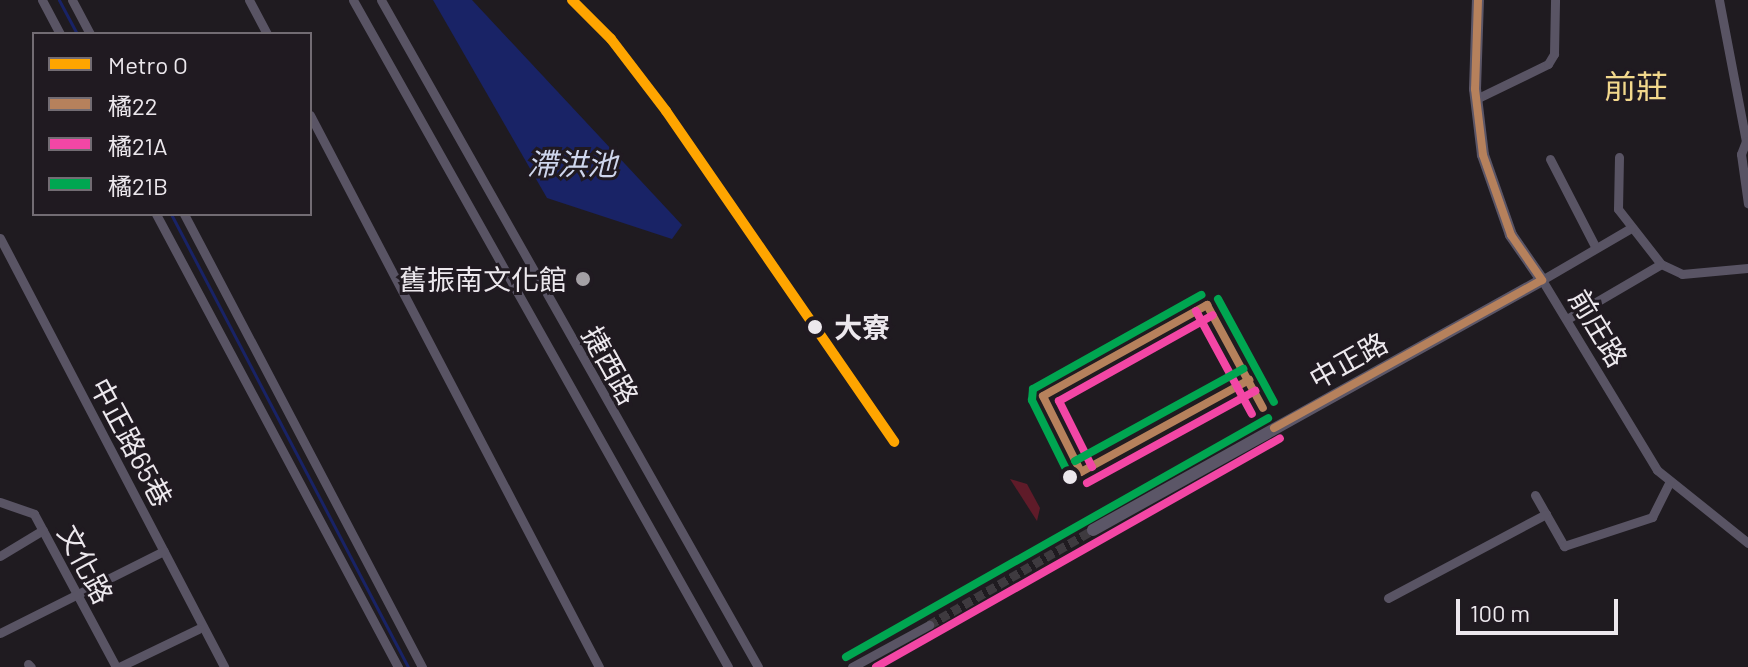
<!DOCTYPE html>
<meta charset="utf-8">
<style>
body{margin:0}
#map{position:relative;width:1748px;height:667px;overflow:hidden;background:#1f1b20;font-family:Barlow,"Noto Sans TC",sans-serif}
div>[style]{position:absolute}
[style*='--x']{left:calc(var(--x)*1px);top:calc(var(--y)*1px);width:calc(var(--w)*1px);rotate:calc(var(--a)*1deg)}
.green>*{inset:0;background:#5f1b29}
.water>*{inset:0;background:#192366}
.stream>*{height:3px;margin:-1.5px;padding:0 1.5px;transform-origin:1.5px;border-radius:1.5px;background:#192366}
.street-tunnel>*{height:9px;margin-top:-4.5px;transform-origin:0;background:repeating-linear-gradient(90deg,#3e3a3f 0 9px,transparent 0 13.5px)}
.street>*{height:9px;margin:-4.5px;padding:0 4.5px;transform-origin:4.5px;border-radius:4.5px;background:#595464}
.secondary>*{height:12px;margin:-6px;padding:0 6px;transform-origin:6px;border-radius:6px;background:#5b5667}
.bus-1>*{height:8px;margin:-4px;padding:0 4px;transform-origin:4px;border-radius:4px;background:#b6815c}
.bus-2>*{height:8px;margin:-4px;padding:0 4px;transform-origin:4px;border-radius:4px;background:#f346a5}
.bus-3>*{height:8px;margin:-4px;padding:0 4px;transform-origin:4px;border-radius:4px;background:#00a651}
.metro-1>*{height:10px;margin:-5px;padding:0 5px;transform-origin:5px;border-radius:5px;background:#ffa500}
.dots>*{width:22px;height:22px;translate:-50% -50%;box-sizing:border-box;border:4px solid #201a21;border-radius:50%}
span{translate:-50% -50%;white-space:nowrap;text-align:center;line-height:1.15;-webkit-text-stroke:6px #201a21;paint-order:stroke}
.poi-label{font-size:28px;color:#ece8ed}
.right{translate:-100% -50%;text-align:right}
.stop-label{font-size:28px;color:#ece8ed;font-weight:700}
.left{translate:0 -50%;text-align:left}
.street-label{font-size:28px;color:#ece8ed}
.water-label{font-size:30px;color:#ced6ec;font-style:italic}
.quarter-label{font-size:32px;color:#f2d88c}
.legend{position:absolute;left:32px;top:32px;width:280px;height:184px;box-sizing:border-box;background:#201a21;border:2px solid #726c73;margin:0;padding:10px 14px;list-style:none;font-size:24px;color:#ece8ed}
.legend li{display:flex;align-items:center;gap:16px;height:40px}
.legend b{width:40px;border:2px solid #726c73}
.scale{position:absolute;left:1456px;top:599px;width:162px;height:36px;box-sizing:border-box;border:4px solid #ece8ed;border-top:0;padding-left:10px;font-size:24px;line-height:28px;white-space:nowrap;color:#ece8ed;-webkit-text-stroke:6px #201a21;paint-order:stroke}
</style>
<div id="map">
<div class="green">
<div style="clip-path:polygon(1010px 479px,1027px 484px,1040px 508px,1037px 521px)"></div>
</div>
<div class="water">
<div style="clip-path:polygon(433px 0,472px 0,682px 225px,672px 239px,547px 198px)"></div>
</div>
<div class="stream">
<div style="--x:59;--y:0;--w:38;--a:62"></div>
<div style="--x:171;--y:214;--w:511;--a:62.38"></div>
</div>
<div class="street-tunnel">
<div style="--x:929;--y:625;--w:190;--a:-30.1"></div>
</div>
<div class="street">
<div style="--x:42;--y:0;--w:38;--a:62"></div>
<div style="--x:72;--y:0;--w:38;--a:62"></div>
<div style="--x:249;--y:0;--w:38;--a:62"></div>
<div style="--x:353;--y:0;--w:765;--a:60.65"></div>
<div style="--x:381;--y:0;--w:766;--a:60.52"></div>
<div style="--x:1719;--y:0;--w:144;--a:79.2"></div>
<div style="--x:1746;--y:141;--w:14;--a:111"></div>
<div style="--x:1741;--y:154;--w:50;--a:82"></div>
<div style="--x:1476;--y:99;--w:80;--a:-25.9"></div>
<div style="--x:1548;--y:64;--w:12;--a:-59"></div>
<div style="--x:1554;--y:54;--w:54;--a:-88.9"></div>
<div style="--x:310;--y:115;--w:623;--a:62.37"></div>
<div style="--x:1619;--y:157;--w:52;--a:91.1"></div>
<div style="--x:1618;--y:209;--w:70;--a:52"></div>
<div style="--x:1661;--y:264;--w:23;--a:25"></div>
<div style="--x:1682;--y:274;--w:66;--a:-5.2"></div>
<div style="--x:1550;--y:159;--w:100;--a:62.7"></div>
<div style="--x:156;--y:214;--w:514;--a:61.89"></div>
<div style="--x:184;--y:214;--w:512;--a:62.28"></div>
<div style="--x:1631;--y:228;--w:103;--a:149.7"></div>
<div style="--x:1542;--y:280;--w:222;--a:58.8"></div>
<div style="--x:1657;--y:470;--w:117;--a:38.7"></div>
<div style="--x:0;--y:238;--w:484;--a:62.4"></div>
<div style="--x:1567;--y:319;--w:109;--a:-30.3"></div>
<div style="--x:1535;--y:495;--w:59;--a:60.4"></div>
<div style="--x:1564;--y:546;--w:93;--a:-18.2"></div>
<div style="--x:1652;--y:517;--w:40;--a:-63.4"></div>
<div style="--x:0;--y:502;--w:36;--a:19"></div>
<div style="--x:34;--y:514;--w:174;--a:61.8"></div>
<div style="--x:0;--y:556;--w:50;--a:-31.2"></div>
<div style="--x:1388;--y:598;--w:179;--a:-28"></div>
<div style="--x:0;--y:633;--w:183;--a:-26.6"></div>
<div style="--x:28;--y:664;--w:4;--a:45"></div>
<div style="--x:119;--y:667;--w:88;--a:-25.7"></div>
<div style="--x:852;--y:667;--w:88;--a:-28.6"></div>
</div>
<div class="secondary">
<div style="--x:1093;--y:530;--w:514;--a:-29.11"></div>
<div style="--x:1542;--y:280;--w:55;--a:-124.6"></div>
<div style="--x:1511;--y:235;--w:85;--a:-109.3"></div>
<div style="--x:1483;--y:155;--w:66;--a:-96.9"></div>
<div style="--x:1475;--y:89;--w:89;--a:-88.1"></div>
</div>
<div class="bus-1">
<div style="--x:1478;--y:0;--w:89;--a:91.9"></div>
<div style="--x:1475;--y:89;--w:66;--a:83.1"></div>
<div style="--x:1483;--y:155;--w:85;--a:70.7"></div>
<div style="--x:1511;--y:235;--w:55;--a:55.4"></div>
<div style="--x:1207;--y:305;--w:117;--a:61.5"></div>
<div style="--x:1274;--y:428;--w:306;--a:-28.9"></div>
<div style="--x:1081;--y:472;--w:85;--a:-116.6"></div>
<div style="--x:1043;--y:396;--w:188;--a:-29"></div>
<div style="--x:1081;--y:472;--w:192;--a:-28.7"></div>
</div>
<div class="bus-2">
<div style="--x:1196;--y:311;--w:117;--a:61.5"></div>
<div style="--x:1092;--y:467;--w:74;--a:-116.6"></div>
<div style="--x:1059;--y:401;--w:176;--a:-29.2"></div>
<div style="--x:1087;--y:483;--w:192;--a:-28.7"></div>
<div style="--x:876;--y:667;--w:464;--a:-29.5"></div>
</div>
<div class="bus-3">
<div style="--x:1218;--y:299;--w:117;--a:61.5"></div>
<div style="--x:1075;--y:461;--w:192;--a:-28.7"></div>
<div style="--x:1070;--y:477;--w:86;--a:-116.3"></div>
<div style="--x:1032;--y:400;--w:11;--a:-85"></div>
<div style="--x:1033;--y:389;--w:193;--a:-29.2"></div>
<div style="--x:846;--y:657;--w:485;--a:-29.5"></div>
</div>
<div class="metro-1">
<div style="--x:572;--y:0;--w:55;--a:45"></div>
<div style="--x:611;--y:39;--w:91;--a:52.6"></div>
<div style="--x:666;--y:111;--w:402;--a:55.4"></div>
</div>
<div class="dots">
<div style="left:583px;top:279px;background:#a4a0a5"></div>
<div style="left:815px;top:327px;background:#ece8ed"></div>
<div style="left:1070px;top:477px;background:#ece8ed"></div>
</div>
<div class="poi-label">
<span class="right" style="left:567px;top:279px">舊振南文化館</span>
</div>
<div class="stop-label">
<span class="left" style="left:834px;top:327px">大寮</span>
</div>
<div class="street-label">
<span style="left:1599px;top:328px;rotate:59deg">前庄路</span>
<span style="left:1348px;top:360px;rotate:-29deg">中正路</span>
<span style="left:611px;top:365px;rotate:61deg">捷西路</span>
<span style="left:132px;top:442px;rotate:62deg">中正路65巷</span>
<span style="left:86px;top:564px;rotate:62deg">文化路</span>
</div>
<div class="water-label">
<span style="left:572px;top:163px">滯洪池</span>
</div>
<div class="quarter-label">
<span style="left:1636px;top:85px">前莊</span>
</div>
<ul class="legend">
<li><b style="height:10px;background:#ffa500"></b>Metro O</li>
<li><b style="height:10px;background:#b6815c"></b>橘22</li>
<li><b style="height:10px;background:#f346a5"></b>橘21A</li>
<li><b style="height:10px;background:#00a651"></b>橘21B</li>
</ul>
<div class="scale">100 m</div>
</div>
